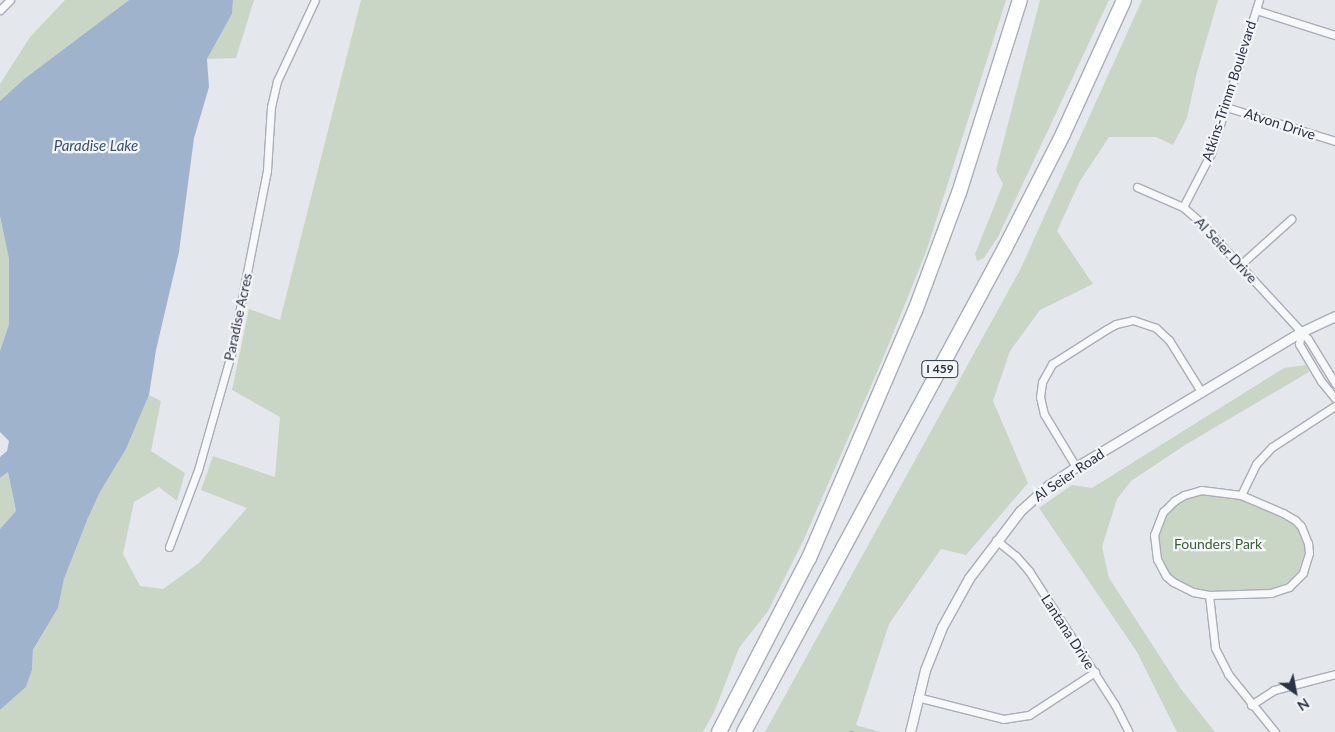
<!DOCTYPE html>
<style>
body{margin:0}
#map{position:relative;width:1335px;height:732px;overflow:hidden;background:#e4e7ec;font-family:Lato,sans-serif}
div>[style]{position:absolute}
[style*='--x']{left:calc(var(--x)*1px);top:calc(var(--y)*1px);width:calc(var(--w)*1px);rotate:calc(var(--a)*1deg)}
.green>*{inset:0;background:#c9d6c5}
.water>*{inset:0;background:#9fb4cc}
.stream>*{height:2px;margin:-1px;padding:0 1px;transform-origin:1px;border-radius:1px;background:#9fb4cc}
.roads{filter:drop-shadow(1px 0 #a9aeb7) drop-shadow(-1px 0 #a9aeb7) drop-shadow(0 1px #a9aeb7) drop-shadow(0 -1px #a9aeb7)}
.minor>*{height:7px;margin:-3.5px;padding:0 3.5px;transform-origin:3.5px;border-radius:3.5px;background:#f7f8fa}
.tertiary>*{height:9px;margin:-4.5px;padding:0 4.5px;transform-origin:4.5px;border-radius:4.5px;background:#f7f8fa}
.motorway>*{height:14px;margin:-7px;padding:0 7px;transform-origin:7px;border-radius:7px;background:#fff}
span{translate:-50% -50%;white-space:nowrap;text-align:center;line-height:1.15;-webkit-text-stroke:4.5px #f4f6f9;paint-order:stroke}
.shield-label span{padding:1px 4px;background:#f4f6f9;border:1px solid;border-radius:4px;-webkit-text-stroke-width:0}
.shield-label{font-size:12px;color:#2b3445;font-weight:700}
.street-label{font-size:14px;color:#2b3445}
.park-label{font-size:14px;color:#3f6138}
.water-label{font-size:15px;color:#34527a;font-style:italic}
.north{position:absolute;left:1270px;top:667px;width:50px;height:50px;-webkit-text-stroke:4px #f4f6f9;paint-order:stroke;rotate:147deg;font-size:14px;font-weight:700;line-height:20px;text-align:center;color:#2b3445}
.north::after{content:'';display:block;margin:auto;width:18px;height:22px;background:#2b3445;clip-path:polygon(50% 0,100% 100%,50% 72%,0 100%)}
</style>
<div id="map">
<div class="green">
<div style="clip-path:polygon(65px 0,129px 0,24px 79px,0 101px,0 84px,30px 37px)"></div>
<div style="clip-path:polygon(233px 0,254px 0,236px 58px,207px 59px,232px 14px)"></div>
<div style="clip-path:polygon(361px 0,1006px 0,926px 252px,881px 363px,804px 539px,768px 611px,739px 648px,715px 710px,703px 732px,0 732px,0 710px,26px 687px,32px 670px,33px 651px,58px 608px,64px 579px,88px 518px,100px 492px,126px 449px,149px 395px,161px 401px,151px 451px,185px 473px,177px 501px,159px 487px,134px 502px,123px 554px,140px 586px,163px 589px,199px 563px,247px 508px,201px 490px,213px 456px,275px 477px,280px 417px,232px 390px,249px 309px,280px 320px)"></div>
<div style="clip-path:polygon(1040px 0,1109px 0,998px 237px,984px 258px,977px 261px,975px 254px,1003px 184px,996px 170px)"></div>
<div style="clip-path:polygon(1142px 0,1218px 0,1197px 72px,1187px 118px,1173px 145px,1156px 137px,1109px 137px,1080px 181px,1057px 231px,1093px 284px,1040px 310px,1010px 351px,993px 401px,1028px 483px,966px 555px,941px 549px,889px 624px,856px 725px,880px 732px,765px 732px,1021px 268px)"></div>
<div style="clip-path:polygon(0 216px,9px 259px,9px 324px,0 351px)"></div>
<div style="clip-path:polygon(1306px 365px,1309px 372px,1185px 445px,1131px 481px,1117px 499px,1102px 547px,1109px 578px,1181px 689px,1215px 732px,1177px 732px,1137px 652px,1039px 508px,1072px 485px,1092px 488px,1284px 368px)"></div>
<div style="clip-path:polygon(8px 472px,16px 512px,0 529px,0 478px)"></div>
<div style="clip-path:polygon(1201px 491px,1241px 495px,1291px 519px,1302px 533px,1305px 551px,1299px 571px,1289px 582px,1272px 589px,1209px 595px,1176px 581px,1164px 567px,1157px 550px,1159px 526px,1167px 510px,1183px 496px)"></div>
</div>
<div class="water">
<div style="clip-path:polygon(129px 0,233px 0,232px 14px,207px 59px,209px 87px,194px 138px,179px 252px,156px 350px,149px 395px,126px 449px,100px 492px,88px 518px,64px 579px,58px 608px,33px 650px,32px 670px,26px 687px,0 710px,0 529px,16px 511px,8px 472px,0 478px,0 457px,7px 451px,9px 441px,0 432px,0 351px,9px 324px,9px 259px,0 216px,0 101px,24px 79px)"></div>
</div>
<div class="stream">
<div style="--x:850;--y:732;--w:3;--a:0"></div>
</div>
<div class="roads">
<div class="minor">
<div style="--x:0;--y:10;--w:14;--a:-45"></div>
<div style="--x:1256;--y:10;--w:83;--a:17.6"></div>
<div style="--x:1226;--y:107;--w:114;--a:17.3"></div>
<div style="--x:1137;--y:187;--w:50;--a:23.5"></div>
<div style="--x:1183;--y:207;--w:23;--a:41"></div>
<div style="--x:1200;--y:222;--w:159;--a:47.3"></div>
<div style="--x:1308;--y:339;--w:52;--a:58.5"></div>
<div style="--x:1183;--y:207;--w:61;--a:-62.6"></div>
<div style="--x:1211;--y:153;--w:160;--a:-72.6"></div>
<div style="--x:1240;--y:265;--w:69;--a:-42"></div>
<div style="--x:1301;--y:332;--w:12;--a:99"></div>
<div style="--x:1299;--y:344;--w:43;--a:59.3"></div>
<div style="--x:1321;--y:381;--w:22;--a:51"></div>
<div style="--x:1076;--y:467;--w:62;--a:-121.1"></div>
<div style="--x:1044;--y:414;--w:17;--a:-103"></div>
<div style="--x:1040;--y:397;--w:15;--a:-82"></div>
<div style="--x:1042;--y:382;--w:21;--a:-61"></div>
<div style="--x:1052;--y:364;--w:65;--a:-32.5"></div>
<div style="--x:1107;--y:329;--w:10;--a:-29"></div>
<div style="--x:1116;--y:324;--w:17;--a:-13"></div>
<div style="--x:1133;--y:320;--w:24;--a:19"></div>
<div style="--x:1156;--y:328;--w:18;--a:43"></div>
<div style="--x:1169;--y:340;--w:62;--a:58.1"></div>
<div style="--x:1201;--y:490;--w:40;--a:7.1"></div>
<div style="--x:1241;--y:495;--w:46;--a:23.2"></div>
<div style="--x:1283;--y:513;--w:14;--a:30"></div>
<div style="--x:1295;--y:520;--w:8;--a:45"></div>
<div style="--x:1301;--y:526;--w:18;--a:68"></div>
<div style="--x:1308;--y:543;--w:10;--a:84"></div>
<div style="--x:1309;--y:553;--w:21;--a:107"></div>
<div style="--x:1303;--y:573;--w:20;--a:135"></div>
<div style="--x:1289;--y:587;--w:19;--a:162"></div>
<div style="--x:1271;--y:593;--w:62;--a:178.2"></div>
<div style="--x:1209;--y:595;--w:16;--a:-169"></div>
<div style="--x:1193;--y:592;--w:22;--a:-153"></div>
<div style="--x:1173;--y:582;--w:9;--a:-139"></div>
<div style="--x:1166;--y:576;--w:19;--a:-118"></div>
<div style="--x:1157;--y:559;--w:24;--a:-97"></div>
<div style="--x:1154;--y:535;--w:25;--a:-69"></div>
<div style="--x:1163;--y:512;--w:16;--a:-45"></div>
<div style="--x:1174;--y:501;--w:12;--a:-31"></div>
<div style="--x:1184;--y:495;--w:18;--a:-16"></div>
<div style="--x:1241;--y:495;--w:34;--a:-64"></div>
<div style="--x:1256;--y:464;--w:23;--a:-47"></div>
<div style="--x:1272;--y:447;--w:75;--a:-33.1"></div>
<div style="--x:996;--y:540;--w:26;--a:39"></div>
<div style="--x:1016;--y:556;--w:20;--a:49"></div>
<div style="--x:1029;--y:571;--w:159;--a:57.3"></div>
<div style="--x:1115;--y:705;--w:30;--a:63"></div>
<div style="--x:169;--y:547;--w:82;--a:-69.4"></div>
<div style="--x:198;--y:470;--w:121;--a:-74.1"></div>
<div style="--x:231;--y:354;--w:187;--a:-78.9"></div>
<div style="--x:267;--y:170;--w:63;--a:-86.4"></div>
<div style="--x:271;--y:107;--w:27;--a:-77"></div>
<div style="--x:277;--y:81;--w:89;--a:-64.9"></div>
<div style="--x:1209;--y:595;--w:53;--a:83.5"></div>
<div style="--x:1215;--y:648;--w:29;--a:63"></div>
<div style="--x:1228;--y:674;--w:75;--a:51"></div>
<div style="--x:917;--y:697;--w:89;--a:14.3"></div>
<div style="--x:1003;--y:719;--w:26;--a:-9"></div>
<div style="--x:1029;--y:715;--w:79;--a:-33.1"></div>
<div style="--x:1251;--y:705;--w:27;--a:-33"></div>
<div style="--x:1274;--y:690;--w:63;--a:-14.7"></div>
</div>
<div class="tertiary">
<div style="--x:910;--y:732;--w:64;--a:-76.4"></div>
<div style="--x:925;--y:670;--w:46;--a:-68.4"></div>
<div style="--x:942;--y:627;--w:56;--a:-61.1"></div>
<div style="--x:969;--y:578;--w:84;--a:-52.7"></div>
<div style="--x:1020;--y:511;--w:39;--a:-42"></div>
<div style="--x:1049;--y:485;--w:32;--a:-34"></div>
<div style="--x:1076;--y:467;--w:262;--a:-31"></div>
<div style="--x:1301;--y:332;--w:38;--a:-25"></div>
</div>
<div class="motorway">
<div style="--x:719;--y:732;--w:196;--a:-62.7"></div>
<div style="--x:809;--y:558;--w:269;--a:-66.8"></div>
<div style="--x:915;--y:311;--w:126;--a:-69.6"></div>
<div style="--x:959;--y:193;--w:202;--a:-72.5"></div>
<div style="--x:744;--y:732;--w:550;--a:-61.66"></div>
<div style="--x:1005;--y:248;--w:128;--a:-63"></div>
<div style="--x:1063;--y:134;--w:147;--a:-65.5"></div>
</div>
</div>
<div class="shield-label">
<span style="left:940px;top:369px">I 459</span>
</div>
<div class="street-label">
<span style="left:1229px;top:91px;rotate:-72deg">Atkins-Trimm Boulevard</span>
<span style="left:1280px;top:124px;rotate:18deg">Atvon Drive</span>
<span style="left:1226px;top:250px;rotate:47deg">Al Seier Drive</span>
<span style="left:238px;top:317px;rotate:-78deg">Paradise Acres</span>
<span style="left:1069px;top:475px;rotate:-34deg">Al Seier Road</span>
<span style="left:1068px;top:632px;rotate:57deg">Lantana Drive</span>
</div>
<div class="park-label">
<span style="left:1218px;top:544px">Founders Park</span>
</div>
<div class="water-label">
<span style="left:96px;top:146px">Paradise Lake</span>
</div>
<div class="north">N</div>
</div>
